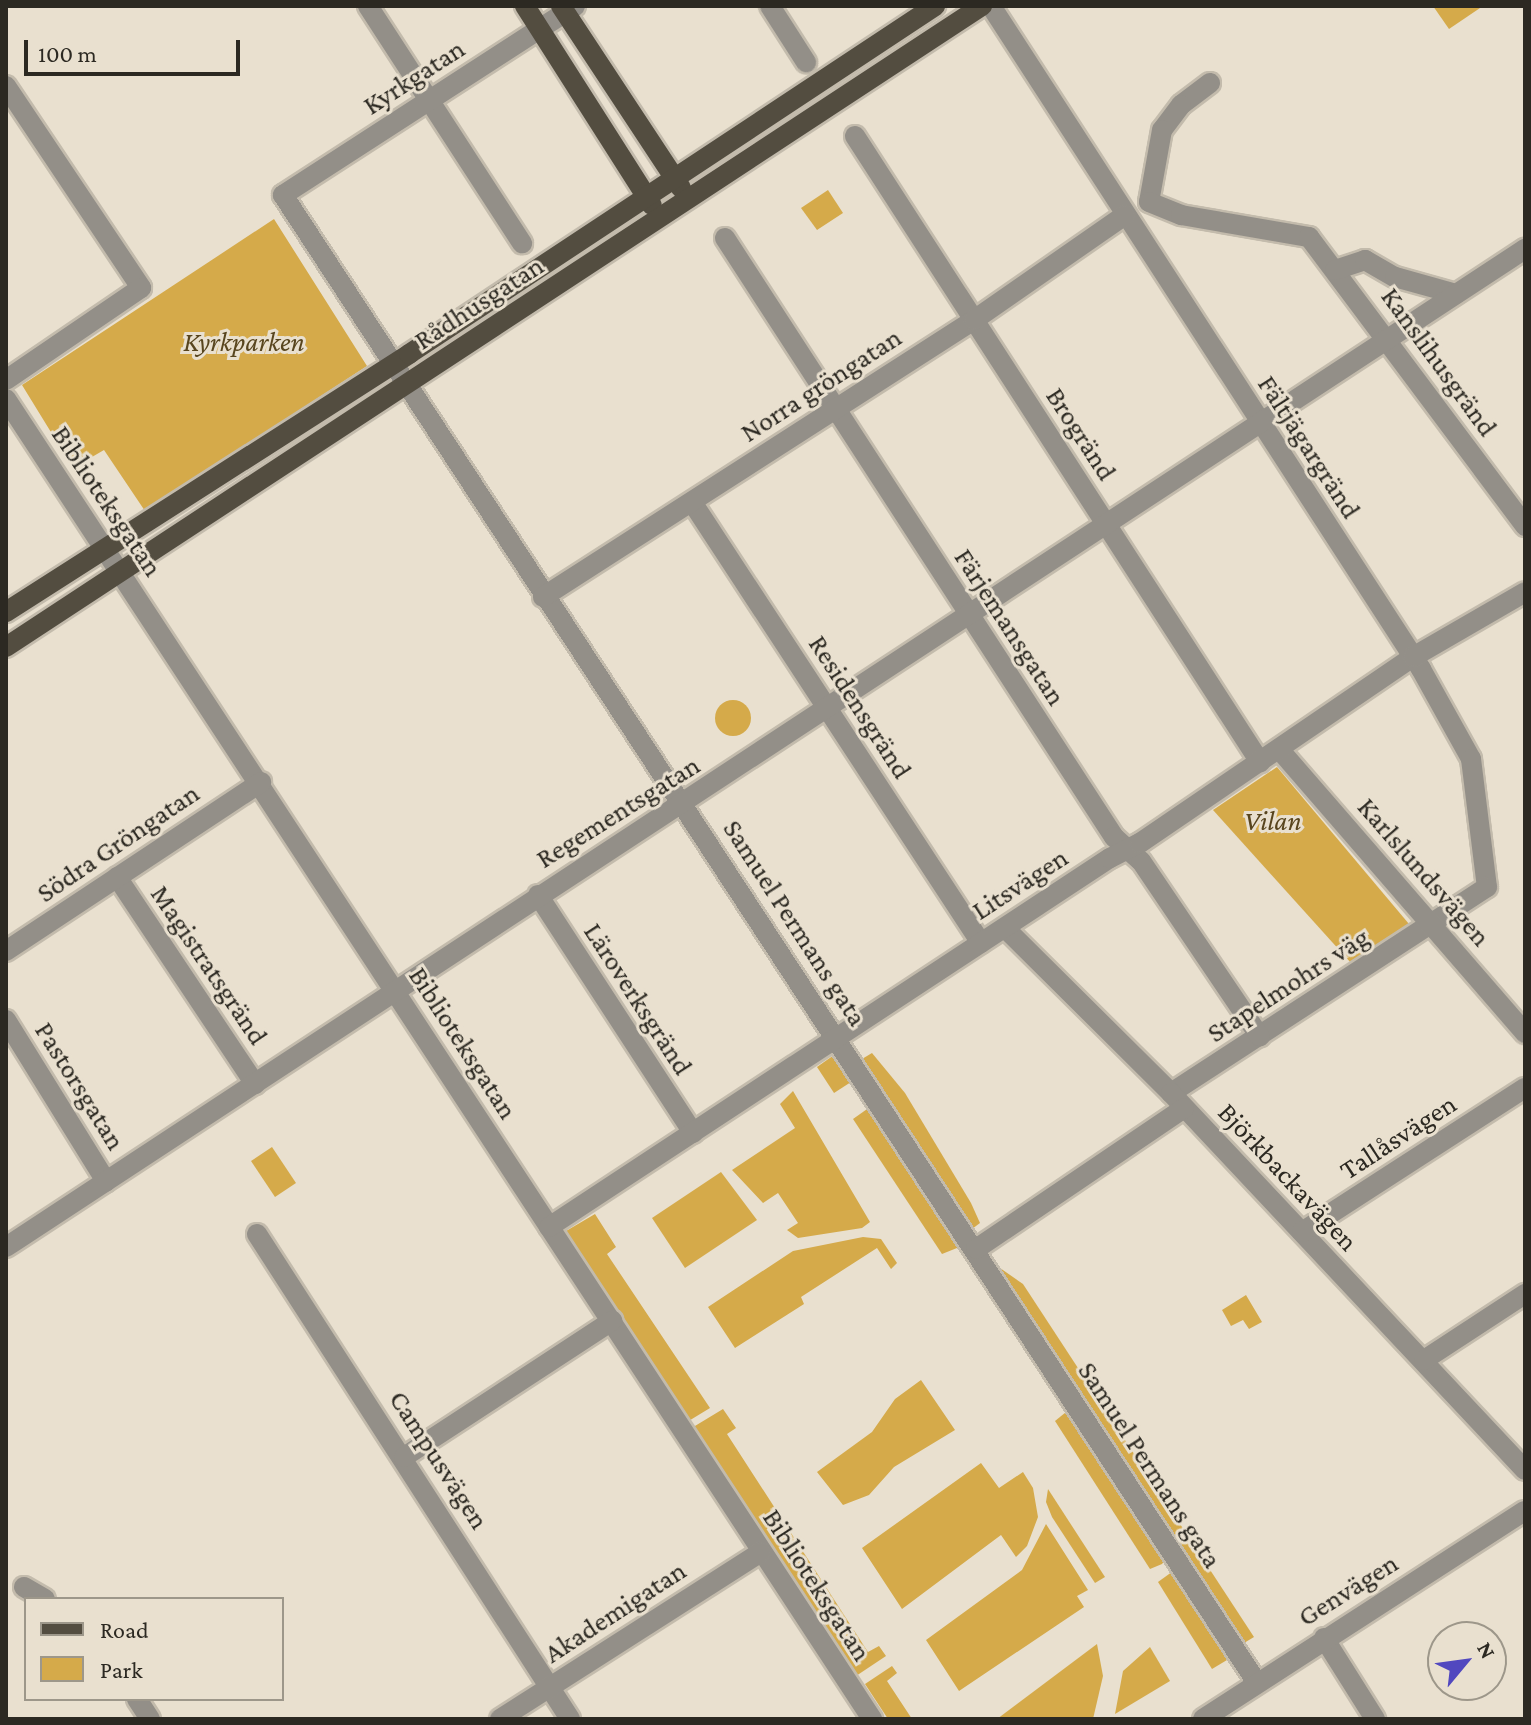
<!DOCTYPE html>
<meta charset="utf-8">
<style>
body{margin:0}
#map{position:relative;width:1531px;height:1725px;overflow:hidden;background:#e9e0cf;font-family:"Crimson Pro",serif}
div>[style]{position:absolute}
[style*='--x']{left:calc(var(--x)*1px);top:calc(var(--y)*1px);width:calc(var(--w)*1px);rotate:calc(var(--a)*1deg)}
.green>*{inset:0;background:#d5aa4a}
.round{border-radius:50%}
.roads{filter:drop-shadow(2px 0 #c3bbac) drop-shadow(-2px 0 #c3bbac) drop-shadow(0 2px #c3bbac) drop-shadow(0 -2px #c3bbac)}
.minor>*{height:20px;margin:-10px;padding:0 10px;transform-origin:10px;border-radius:10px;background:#938f88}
.major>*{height:20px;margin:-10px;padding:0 10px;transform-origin:10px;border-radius:10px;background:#534d40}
span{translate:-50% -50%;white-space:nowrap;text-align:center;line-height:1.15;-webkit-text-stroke:6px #e9e0cf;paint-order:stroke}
.street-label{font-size:28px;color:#2c2922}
.park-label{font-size:28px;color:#58451e;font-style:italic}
.frame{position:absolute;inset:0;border:8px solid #2c2922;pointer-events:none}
.legend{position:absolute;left:24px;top:1597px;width:260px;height:104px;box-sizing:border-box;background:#e9e0cf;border:2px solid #9d978a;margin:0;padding:10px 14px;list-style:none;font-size:24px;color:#2c2922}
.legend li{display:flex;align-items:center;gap:16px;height:40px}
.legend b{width:40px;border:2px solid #9d978a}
.north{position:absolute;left:1427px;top:1621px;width:80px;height:80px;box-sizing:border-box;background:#e9e0cf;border:2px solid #9d978a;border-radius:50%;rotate:61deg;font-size:22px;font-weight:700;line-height:32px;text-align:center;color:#2c2922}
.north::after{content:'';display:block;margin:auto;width:28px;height:36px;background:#5148bf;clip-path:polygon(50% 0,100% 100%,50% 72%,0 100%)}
.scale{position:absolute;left:24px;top:40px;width:216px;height:36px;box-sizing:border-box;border:4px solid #2c2922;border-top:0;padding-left:10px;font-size:24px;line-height:28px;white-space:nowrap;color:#2c2922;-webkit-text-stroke:6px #e9e0cf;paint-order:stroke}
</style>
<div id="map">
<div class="green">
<div style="clip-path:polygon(1433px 6px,1483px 6px,1449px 29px)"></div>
<div style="clip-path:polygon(828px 190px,843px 213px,817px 230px,801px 208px)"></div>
<div style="clip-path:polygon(274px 219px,367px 366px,145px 511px,104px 450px,73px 468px,22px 385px)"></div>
<div class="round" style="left:715px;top:700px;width:36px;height:36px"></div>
<div style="clip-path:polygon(1277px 767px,1409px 924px,1351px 963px,1213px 810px)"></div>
<div style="clip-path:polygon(872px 1053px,905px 1093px,971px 1203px,980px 1223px,972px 1229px,862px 1059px)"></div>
<div style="clip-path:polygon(834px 1055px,851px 1082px,834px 1093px,817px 1067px)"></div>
<div style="clip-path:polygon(793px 1091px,870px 1222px,862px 1228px,798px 1238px,787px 1230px,798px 1223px,778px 1193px,763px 1203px,732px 1170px,795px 1128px,780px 1104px)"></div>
<div style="clip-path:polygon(870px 1107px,962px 1246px,942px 1254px,853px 1119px)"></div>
<div style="clip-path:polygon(272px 1147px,296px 1183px,275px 1197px,251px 1161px)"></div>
<div style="clip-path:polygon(721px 1172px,757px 1220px,685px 1268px,652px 1218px)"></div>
<div style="clip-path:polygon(595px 1214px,616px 1247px,607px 1254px,710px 1408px,687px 1422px,561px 1234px)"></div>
<div style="clip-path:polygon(863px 1237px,881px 1239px,897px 1263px,891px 1269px,877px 1248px,801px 1297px,804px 1304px,735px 1348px,708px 1307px,793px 1251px)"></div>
<div style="clip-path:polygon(1000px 1268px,1023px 1284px,1254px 1637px,1244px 1643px,1201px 1584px,996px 1270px)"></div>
<div style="clip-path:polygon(1246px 1295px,1262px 1322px,1249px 1329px,1243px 1320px,1231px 1326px,1222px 1310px)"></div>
<div style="clip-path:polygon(921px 1380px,955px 1430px,894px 1467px,869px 1495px,843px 1505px,817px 1472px,872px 1432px,895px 1399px)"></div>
<div style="clip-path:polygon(1071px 1408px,1169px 1555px,1162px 1564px,1150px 1569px,1055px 1421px)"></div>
<div style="clip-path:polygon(723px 1409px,736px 1428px,727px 1434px,868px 1652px,879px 1646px,886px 1656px,850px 1680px,690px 1429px)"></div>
<div style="clip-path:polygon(981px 1463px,999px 1488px,1023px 1472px,1033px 1488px,1038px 1517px,1027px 1546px,1016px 1557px,1001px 1535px,902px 1609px,862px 1548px)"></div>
<div style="clip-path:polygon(1048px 1489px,1105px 1577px,1095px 1583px,1052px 1517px,1046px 1502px)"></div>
<div style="clip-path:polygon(1046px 1524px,1088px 1590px,1077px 1596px,1084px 1607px,959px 1691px,926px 1640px,1022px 1570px)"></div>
<div style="clip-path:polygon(1176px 1569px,1232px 1657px,1212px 1669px,1158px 1582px)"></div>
<div style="clip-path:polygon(1097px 1644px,1103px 1676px,1093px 1719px,997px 1719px)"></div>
<div style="clip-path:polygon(1150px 1647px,1170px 1681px,1115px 1714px,1123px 1671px)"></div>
<div style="clip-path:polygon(892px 1666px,897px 1673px,887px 1681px,912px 1719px,888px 1719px,865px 1684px)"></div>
</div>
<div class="roads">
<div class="minor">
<div style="--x:368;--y:6;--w:283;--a:57"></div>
<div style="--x:575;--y:6;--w:348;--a:147.1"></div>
<div style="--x:283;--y:195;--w:1778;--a:56.79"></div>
<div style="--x:770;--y:6;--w:67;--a:57.3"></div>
<div style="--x:991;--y:6;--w:790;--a:57.03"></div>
<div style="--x:1421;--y:669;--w:103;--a:60.9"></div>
<div style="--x:1471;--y:759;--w:129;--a:82.9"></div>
<div style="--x:1487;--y:887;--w:377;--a:146.9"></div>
<div style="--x:1210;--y:83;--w:36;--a:143"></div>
<div style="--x:1181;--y:105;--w:31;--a:127"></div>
<div style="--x:1162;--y:130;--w:73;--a:100.2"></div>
<div style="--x:1149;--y:202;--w:35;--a:22"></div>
<div style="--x:1181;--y:215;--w:130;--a:9.8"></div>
<div style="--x:1309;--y:237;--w:361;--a:53.2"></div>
<div style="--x:6;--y:86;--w:243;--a:56.2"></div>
<div style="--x:141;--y:288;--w:163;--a:145.7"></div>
<div style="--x:855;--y:136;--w:746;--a:57.1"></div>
<div style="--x:725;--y:238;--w:714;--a:57"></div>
<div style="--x:1114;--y:837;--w:36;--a:42"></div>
<div style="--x:1141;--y:861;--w:212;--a:55.9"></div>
<div style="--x:1335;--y:270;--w:32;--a:-18"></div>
<div style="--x:1365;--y:260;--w:34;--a:30"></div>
<div style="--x:1395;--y:277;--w:63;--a:15.6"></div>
<div style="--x:6;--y:399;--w:1579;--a:56.73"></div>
<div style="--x:692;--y:502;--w:527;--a:56.76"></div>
<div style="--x:543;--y:597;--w:512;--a:-32.73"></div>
<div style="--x:974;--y:320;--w:184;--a:-34.8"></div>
<div style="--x:1279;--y:749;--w:376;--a:49.1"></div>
<div style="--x:117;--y:877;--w:249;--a:56.3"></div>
<div style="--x:538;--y:895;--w:284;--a:56.9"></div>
<div style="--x:1005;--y:928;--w:234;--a:44.8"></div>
<div style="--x:1171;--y:1093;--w:517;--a:46.8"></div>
<div style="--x:6;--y:951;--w:306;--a:-33.5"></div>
<div style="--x:6;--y:1020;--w:190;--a:58.2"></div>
<div style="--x:549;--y:1227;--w:671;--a:-33.34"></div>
<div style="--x:1110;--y:858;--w:34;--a:-27"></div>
<div style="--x:1140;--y:843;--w:330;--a:-34.3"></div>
<div style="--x:1413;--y:657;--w:129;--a:-30.1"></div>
<div style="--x:1302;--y:1232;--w:265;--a:-32.9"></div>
<div style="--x:257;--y:1234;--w:577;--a:57.16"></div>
<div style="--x:6;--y:1247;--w:1818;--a:-33.31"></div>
<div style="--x:976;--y:1249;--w:251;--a:-34.1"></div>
<div style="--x:1424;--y:1360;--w:121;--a:-33.2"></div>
<div style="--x:404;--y:1457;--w:249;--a:-33.2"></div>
<div style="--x:24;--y:1587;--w:24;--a:30"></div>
<div style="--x:1324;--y:1638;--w:96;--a:57.8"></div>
<div style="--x:137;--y:1699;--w:24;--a:57"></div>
<div style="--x:500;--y:1719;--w:310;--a:-32.6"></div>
<div style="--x:1203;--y:1719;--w:383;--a:-32.9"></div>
</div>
<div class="major">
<div style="--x:525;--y:6;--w:236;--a:57.5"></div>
<div style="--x:561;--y:6;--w:218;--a:56.6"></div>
<div style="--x:6;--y:612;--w:479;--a:-32.6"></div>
<div style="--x:409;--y:354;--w:631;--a:-33.49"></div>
<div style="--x:6;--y:647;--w:1168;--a:-33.3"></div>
</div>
</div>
<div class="street-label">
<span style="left:414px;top:77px;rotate:-33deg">Kyrkgatan</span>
<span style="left:479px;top:303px;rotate:-33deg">Rådhusgatan</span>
<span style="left:1439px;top:362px;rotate:54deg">Kanslihusgränd</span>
<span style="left:821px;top:385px;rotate:-33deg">Norra gröngatan</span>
<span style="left:1081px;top:434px;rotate:57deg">Brogränd</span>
<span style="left:1309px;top:447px;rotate:57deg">Fältjägargränd</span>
<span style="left:107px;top:501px;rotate:56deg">Biblioteksgatan</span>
<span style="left:1010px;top:627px;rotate:57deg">Färjemansgatan</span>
<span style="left:860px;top:707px;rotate:57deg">Residensgränd</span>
<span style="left:618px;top:812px;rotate:-32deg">Regementsgatan</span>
<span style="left:118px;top:843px;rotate:-34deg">Södra Gröngatan</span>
<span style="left:1424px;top:872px;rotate:49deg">Karlslundsvägen</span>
<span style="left:1020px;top:884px;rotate:-33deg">Litsvägen</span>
<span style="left:795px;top:923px;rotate:57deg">Samuel Permans gata</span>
<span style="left:209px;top:965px;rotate:56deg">Magistratsgränd</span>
<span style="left:1288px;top:985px;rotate:-33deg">Stapelmohrs väg</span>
<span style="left:638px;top:999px;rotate:57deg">Läroverksgränd</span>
<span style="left:463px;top:1043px;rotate:57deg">Biblioteksgatan</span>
<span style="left:80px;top:1086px;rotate:58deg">Pastorsgatan</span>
<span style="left:1398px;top:1137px;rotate:-33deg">Tallåsvägen</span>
<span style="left:1288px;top:1177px;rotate:47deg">Björkbackavägen</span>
<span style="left:439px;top:1460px;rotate:57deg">Campusvägen</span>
<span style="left:1150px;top:1465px;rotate:57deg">Samuel Permans gata</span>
<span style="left:817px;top:1585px;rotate:57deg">Biblioteksgatan</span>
<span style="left:1348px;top:1590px;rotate:-32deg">Genvägen</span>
<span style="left:615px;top:1612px;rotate:-33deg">Akademigatan</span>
</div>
<div class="park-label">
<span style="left:244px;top:342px">Kyrkparken</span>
<span style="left:1273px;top:821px">Vilan</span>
</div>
<div class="frame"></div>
<ul class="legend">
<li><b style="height:10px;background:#534d40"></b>Road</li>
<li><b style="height:22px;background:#d5aa4a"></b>Park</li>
</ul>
<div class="north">N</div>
<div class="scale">100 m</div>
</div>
